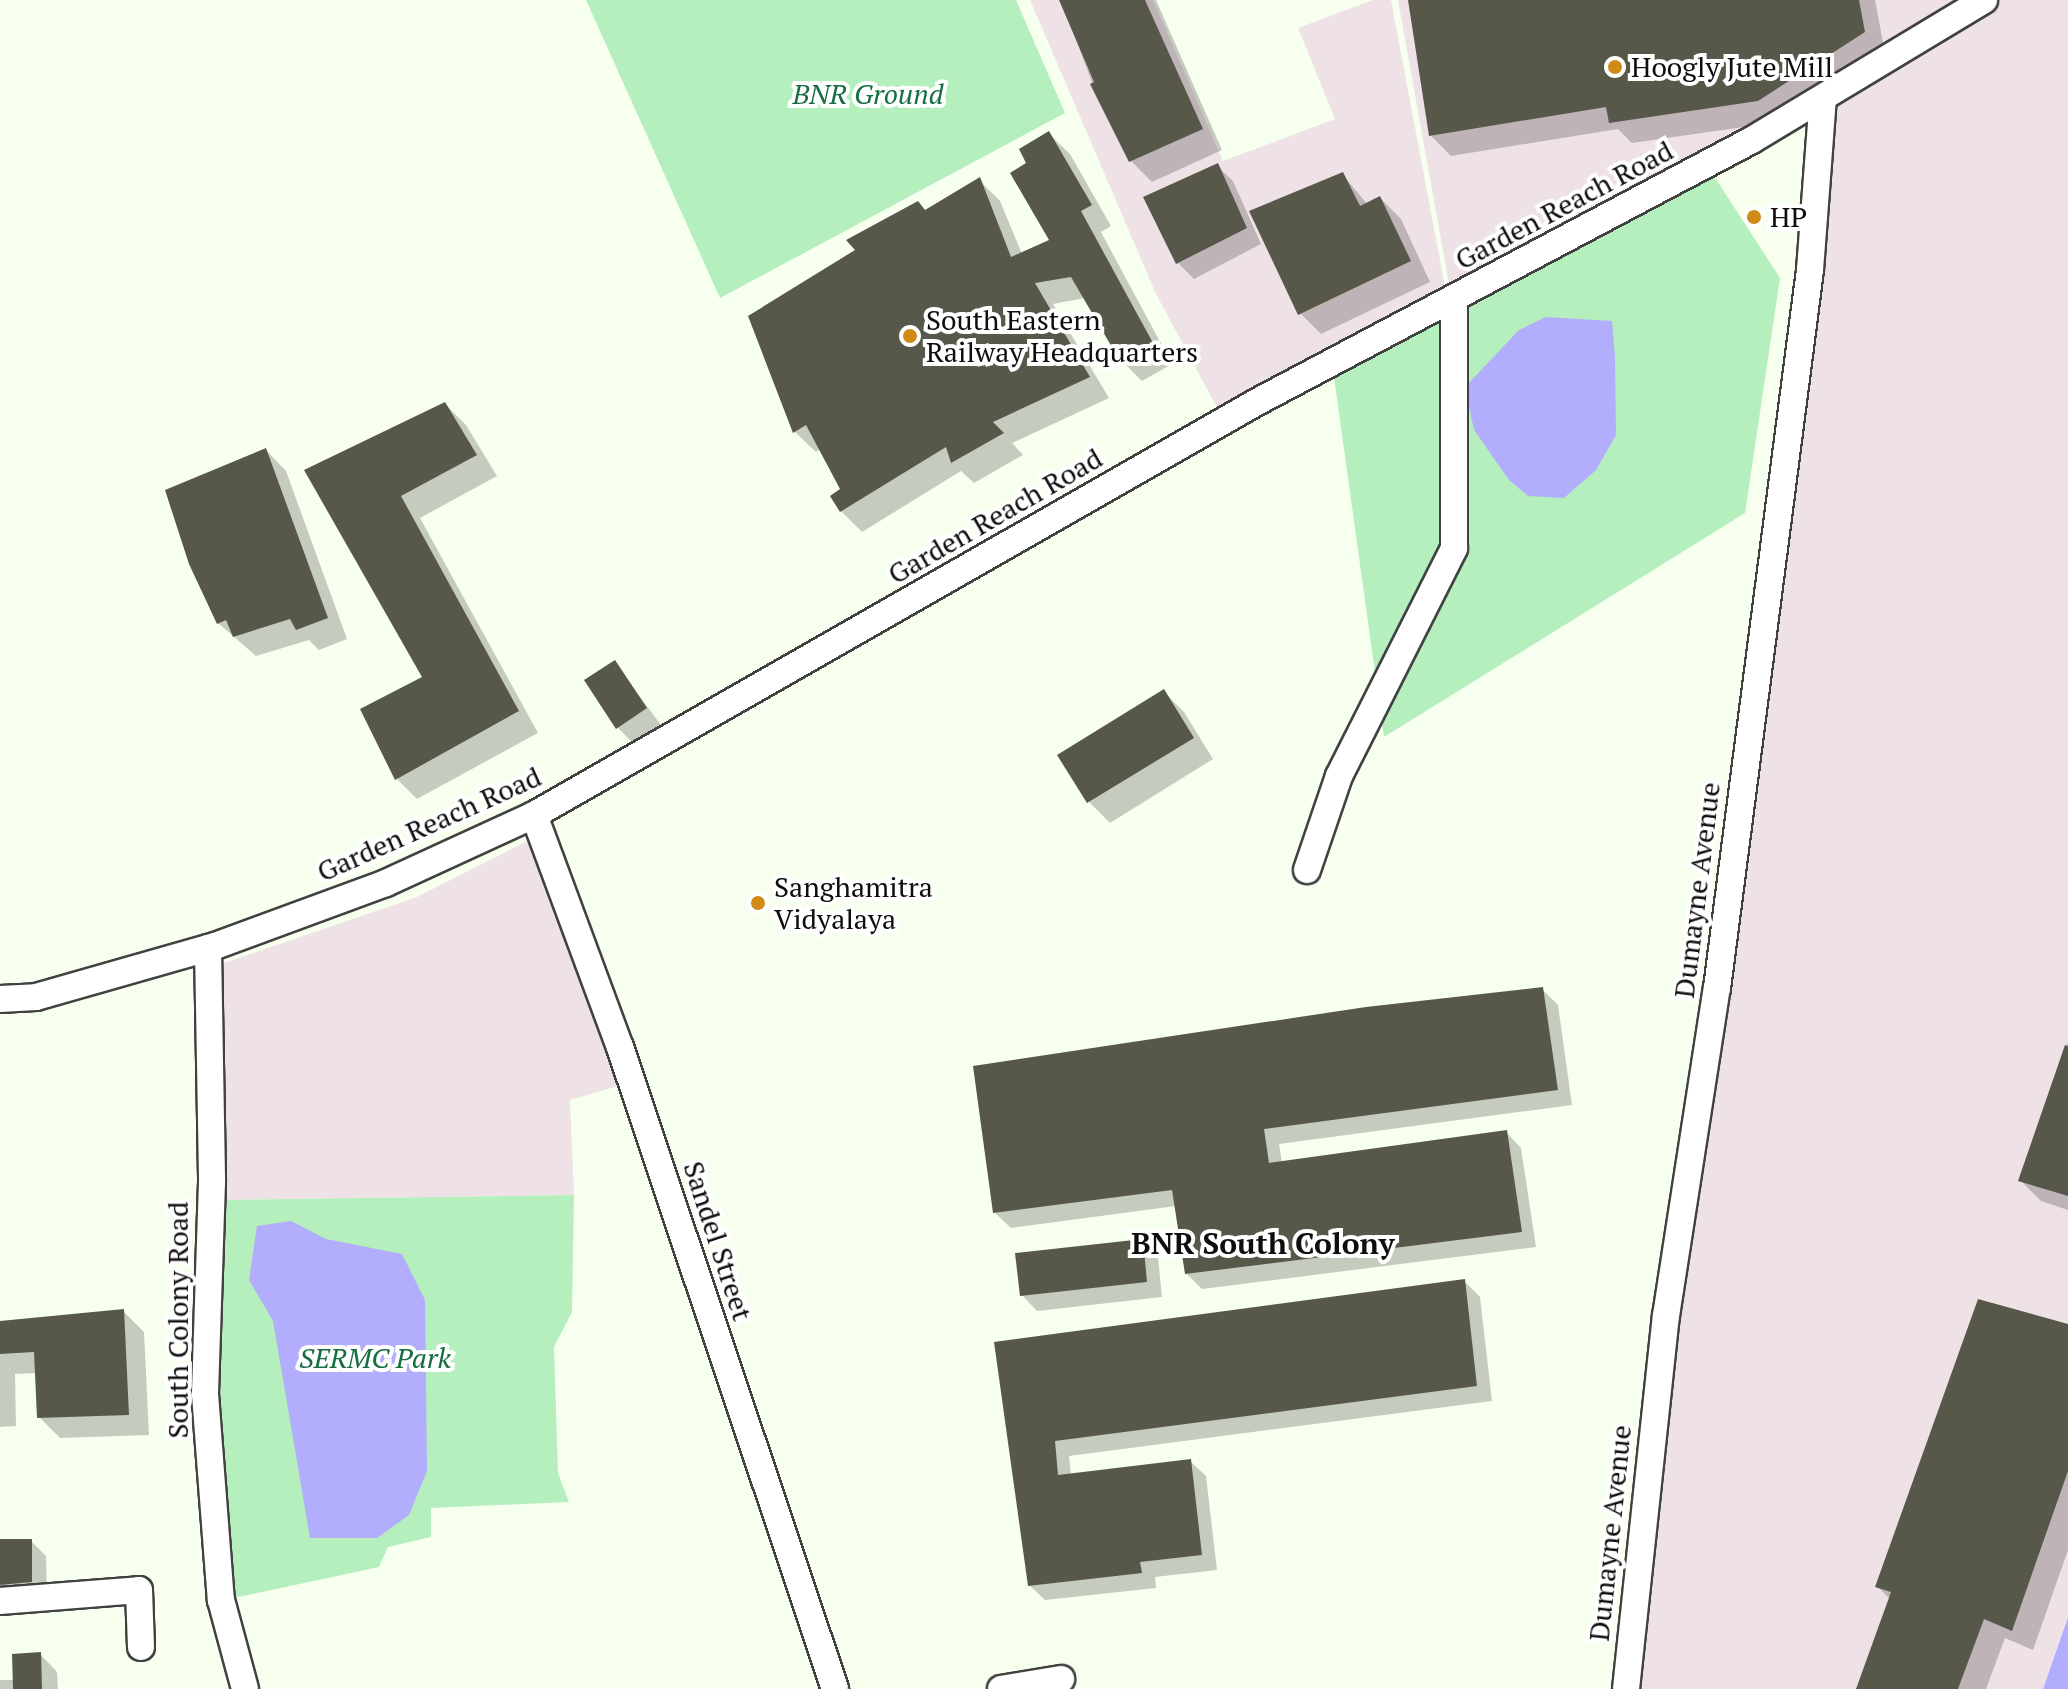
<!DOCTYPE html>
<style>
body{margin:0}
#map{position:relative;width:2068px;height:1689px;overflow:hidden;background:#f7ffef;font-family:"PT Serif",serif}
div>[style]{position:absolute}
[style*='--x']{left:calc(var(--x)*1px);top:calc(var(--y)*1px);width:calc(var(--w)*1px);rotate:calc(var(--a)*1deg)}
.industrial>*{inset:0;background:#eee2e7}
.green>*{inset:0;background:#b4efbd}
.water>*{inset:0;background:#b2adfd}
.shadow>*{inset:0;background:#0003}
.building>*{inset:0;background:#575849}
.roads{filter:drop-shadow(2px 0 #414141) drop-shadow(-2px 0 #414141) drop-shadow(0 2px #414141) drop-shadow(0 -2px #414141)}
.minor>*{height:26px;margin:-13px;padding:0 13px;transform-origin:13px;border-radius:13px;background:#fff}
.dots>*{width:22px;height:22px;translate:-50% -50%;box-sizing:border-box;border:4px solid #fff;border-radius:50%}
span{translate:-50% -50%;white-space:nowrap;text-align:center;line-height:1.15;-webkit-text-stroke:8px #fff;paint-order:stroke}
.poi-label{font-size:28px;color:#0e0e0e}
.left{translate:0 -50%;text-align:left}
.park-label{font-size:28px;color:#176e40;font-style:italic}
.street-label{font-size:28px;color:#0e0e0e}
.neighbourhood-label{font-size:30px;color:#0e0e0e;font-weight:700}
</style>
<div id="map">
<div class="industrial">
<div style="clip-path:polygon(1030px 0,1153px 0,1223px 161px,1335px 119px,1298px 28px,1373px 0,1391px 0,1446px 292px,1221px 415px,1156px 294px)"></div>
<div style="clip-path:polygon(1398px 0,1969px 0,1663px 180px,1450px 290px)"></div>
<div style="clip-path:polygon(1990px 0,2068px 0,2068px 1616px,2043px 1689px,1629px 1689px,1830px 99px)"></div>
<div style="clip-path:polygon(535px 837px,625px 1084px,570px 1100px,574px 1195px,216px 1200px,218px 965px,417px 897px)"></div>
</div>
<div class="green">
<div style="clip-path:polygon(586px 0,1016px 0,1065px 113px,720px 298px)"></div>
<div style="clip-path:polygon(1712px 173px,1780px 278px,1745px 513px,1384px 737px,1334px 377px)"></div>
<div style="clip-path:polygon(574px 1195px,572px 1312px,554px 1347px,558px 1473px,569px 1502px,431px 1508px,431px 1537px,388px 1547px,379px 1567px,229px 1599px,211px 1396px,216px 1200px)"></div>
</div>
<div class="water">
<div style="clip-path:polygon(1546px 317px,1612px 321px,1615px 358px,1616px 435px,1596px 470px,1564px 498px,1528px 496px,1509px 480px,1474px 430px,1465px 387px,1519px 330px)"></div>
<div style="clip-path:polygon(291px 1221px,326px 1239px,402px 1254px,425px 1300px,427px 1471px,409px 1515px,377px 1538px,310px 1538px,273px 1321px,249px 1280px,257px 1226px)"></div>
<div style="clip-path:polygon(2068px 1617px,2068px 1689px,2043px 1689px)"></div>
</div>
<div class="shadow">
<div style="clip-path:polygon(1061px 0,1156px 0,1222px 150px,1152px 182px,1131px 161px,1093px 85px)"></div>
<div style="clip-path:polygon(1411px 0,1875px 0,1885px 53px,1779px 122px,1632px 143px,1618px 129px,1451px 156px,1430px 135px)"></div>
<div style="clip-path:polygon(1049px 134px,1070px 154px,1111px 226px,1101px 232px,1172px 364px,1142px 381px,1121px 360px,1085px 298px,1053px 304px,1109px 398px,1012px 443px,1023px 455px,974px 483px,961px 471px,862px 532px,841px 511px,842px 490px,821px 449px,816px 452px,795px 432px,926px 212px,979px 180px,1000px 201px,1022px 254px,1052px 241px,1028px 164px)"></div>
<div style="clip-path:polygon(1217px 166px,1233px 181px,1261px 244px,1194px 279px,1178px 263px,1146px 198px)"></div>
<div style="clip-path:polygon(1342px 174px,1368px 205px,1380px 198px,1401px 219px,1430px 282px,1321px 334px,1300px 313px)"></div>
<div style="clip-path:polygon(445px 404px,466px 425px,497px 476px,420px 518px,538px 733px,417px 799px,397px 779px,425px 678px,307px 471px)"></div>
<div style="clip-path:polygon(266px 450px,286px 471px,347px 639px,319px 650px,309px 640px,256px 656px,218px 623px)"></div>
<div style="clip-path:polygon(614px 662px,661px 725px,633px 743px,618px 728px)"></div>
<div style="clip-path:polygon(1164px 692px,1184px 712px,1213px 759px,1110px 823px,1089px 802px)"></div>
<div style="clip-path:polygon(1542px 989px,1558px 1005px,1572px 1105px,1279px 1144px,1282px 1163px,1506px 1132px,1521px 1148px,1536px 1247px,1202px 1289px,1186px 1273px,1176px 1206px,1011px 1228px,995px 1213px)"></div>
<div style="clip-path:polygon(2068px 1043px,2068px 1210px,2041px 1201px,2020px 1180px)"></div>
<div style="clip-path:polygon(1142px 1241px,1158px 1257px,1162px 1297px,1037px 1311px,1022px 1295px)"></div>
<div style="clip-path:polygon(1464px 1281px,1480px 1297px,1492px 1401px,1069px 1456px,1071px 1476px,1190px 1461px,1206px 1476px,1217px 1570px,1155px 1577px,1156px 1588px,1045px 1600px,1029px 1585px,997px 1343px)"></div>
<div style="clip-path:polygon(123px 1311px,144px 1332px,149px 1435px,60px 1438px,39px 1417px,37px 1373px,15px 1374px,16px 1426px,0 1427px,0 1323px)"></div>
<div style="clip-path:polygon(2068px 1326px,2068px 1550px,2033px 1650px,2005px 1638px,1986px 1689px,1858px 1689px,1891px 1600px,1878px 1587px)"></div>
<div style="clip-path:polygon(0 1541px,31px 1541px,46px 1556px,47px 1597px,0 1599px)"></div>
<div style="clip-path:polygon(40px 1654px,57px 1672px,58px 1689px,0 1689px,0 1680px,14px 1680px)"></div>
</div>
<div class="building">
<div style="clip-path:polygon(1059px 0,1145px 0,1203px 129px,1129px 162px,1090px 84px,1094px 82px)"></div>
<div style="clip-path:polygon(1408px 0,1859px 0,1865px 32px,1758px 101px,1609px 123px,1606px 107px,1429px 136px)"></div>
<div style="clip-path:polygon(1049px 131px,1092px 205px,1081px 211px,1153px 343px,1120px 361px,1071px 277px,1035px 283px,1090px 377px,993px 422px,1004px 433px,951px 463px,946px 447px,840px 512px,830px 496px,840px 489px,806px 425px,793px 433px,748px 316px,855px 250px,846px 240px,918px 201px,925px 210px,980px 177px,1011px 257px,1049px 240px,1010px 173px,1026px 163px,1019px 149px)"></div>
<div style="clip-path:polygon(1218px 163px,1247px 228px,1176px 264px,1143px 197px)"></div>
<div style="clip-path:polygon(1343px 172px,1360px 206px,1380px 196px,1411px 261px,1298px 315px,1249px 211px)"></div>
<div style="clip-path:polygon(445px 402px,477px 455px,401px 496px,519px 711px,395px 780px,360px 709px,422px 677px,304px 470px)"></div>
<div style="clip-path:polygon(266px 448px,328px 618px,296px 630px,290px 619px,233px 637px,226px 620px,217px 624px,189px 564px,165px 490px)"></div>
<div style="clip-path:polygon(615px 660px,647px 708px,616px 729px,584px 680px)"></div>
<div style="clip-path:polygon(1164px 689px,1194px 738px,1087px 803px,1057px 755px)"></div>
<div style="clip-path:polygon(1543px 987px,1558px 1090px,1264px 1129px,1269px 1163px,1507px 1130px,1522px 1232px,1185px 1274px,1172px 1190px,993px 1213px,973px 1066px,1366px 1007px)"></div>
<div style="clip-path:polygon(2065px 1045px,2068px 1046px,2068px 1196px,2018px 1181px)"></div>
<div style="clip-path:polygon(1143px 1239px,1147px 1282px,1020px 1296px,1015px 1253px)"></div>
<div style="clip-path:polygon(1465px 1279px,1477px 1386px,1055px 1441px,1058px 1475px,1191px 1459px,1202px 1555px,1140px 1562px,1142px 1573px,1028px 1586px,994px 1342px)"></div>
<div style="clip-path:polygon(1978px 1299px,2068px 1324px,2068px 1471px,2012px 1631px,1984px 1619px,1958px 1689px,1856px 1689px,1891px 1592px,1875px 1587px)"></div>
<div style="clip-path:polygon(124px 1309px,129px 1415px,37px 1418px,34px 1352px,0 1354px,0 1321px)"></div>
<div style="clip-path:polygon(0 1539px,32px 1539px,32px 1582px,0 1585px)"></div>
<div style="clip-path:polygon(41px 1652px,42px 1689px,13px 1689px,12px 1654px)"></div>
</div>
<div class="roads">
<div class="minor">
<div style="--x:534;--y:815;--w:247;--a:69.7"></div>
<div style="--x:620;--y:1047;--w:677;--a:71.48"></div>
<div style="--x:1307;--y:870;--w:99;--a:-71.2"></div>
<div style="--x:1339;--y:776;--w:255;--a:-63.2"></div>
<div style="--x:1454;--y:548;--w:247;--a:-90"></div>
<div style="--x:208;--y:948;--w:234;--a:89"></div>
<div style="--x:212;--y:1182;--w:212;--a:91.9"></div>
<div style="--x:205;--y:1394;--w:207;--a:85.6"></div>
<div style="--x:221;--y:1600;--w:92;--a:74.9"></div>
<div style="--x:0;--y:999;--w:36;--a:-3"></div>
<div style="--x:36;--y:997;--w:186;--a:-15.9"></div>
<div style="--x:215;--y:946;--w:182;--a:-20.2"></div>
<div style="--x:386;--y:883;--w:163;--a:-24.7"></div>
<div style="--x:534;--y:815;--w:830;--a:-29.74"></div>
<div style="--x:1255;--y:403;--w:562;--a:-27.89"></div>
<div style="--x:1752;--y:140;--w:271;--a:-31.1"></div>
<div style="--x:0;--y:1601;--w:139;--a:-4.5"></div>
<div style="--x:139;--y:1590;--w:57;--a:88"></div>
<div style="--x:1001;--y:1689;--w:61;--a:-9.5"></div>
<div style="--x:1626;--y:1689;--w:375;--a:-83.9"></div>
<div style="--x:1666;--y:1316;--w:332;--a:-81.2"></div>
<div style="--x:1717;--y:988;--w:724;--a:-82.62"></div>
<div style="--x:1810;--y:270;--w:172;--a:-85.7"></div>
</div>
</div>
<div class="dots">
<div style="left:1615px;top:67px;background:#cf8b16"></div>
<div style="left:1754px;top:217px;background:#cf8b16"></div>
<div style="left:910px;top:336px;background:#cf8b16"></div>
<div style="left:758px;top:903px;background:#cf8b16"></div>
</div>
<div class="poi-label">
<span class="left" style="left:1631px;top:67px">Hoogly Jute Mill</span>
<span class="left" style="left:1770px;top:217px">HP</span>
<span class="left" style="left:926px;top:336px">South Eastern<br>Railway Headquarters</span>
<span class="left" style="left:774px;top:903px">Sanghamitra<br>Vidyalaya</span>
</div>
<div class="park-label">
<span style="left:868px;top:94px">BNR Ground</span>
<span style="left:375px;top:1358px">SERMC Park</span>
</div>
<div class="street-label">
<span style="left:1564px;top:205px;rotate:-28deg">Garden Reach Road</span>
<span style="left:995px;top:516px;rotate:-30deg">Garden Reach Road</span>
<span style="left:429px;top:824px;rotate:-24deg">Garden Reach Road</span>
<span style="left:1697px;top:890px;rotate:-83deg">Dumayne Avenue</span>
<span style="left:718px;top:1241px;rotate:72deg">Sandel Street</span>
<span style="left:178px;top:1320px;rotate:-90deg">South Colony Road</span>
<span style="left:1610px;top:1533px;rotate:-84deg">Dumayne Avenue</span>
</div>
<div class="neighbourhood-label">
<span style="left:1263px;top:1243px">BNR South Colony</span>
</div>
</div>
